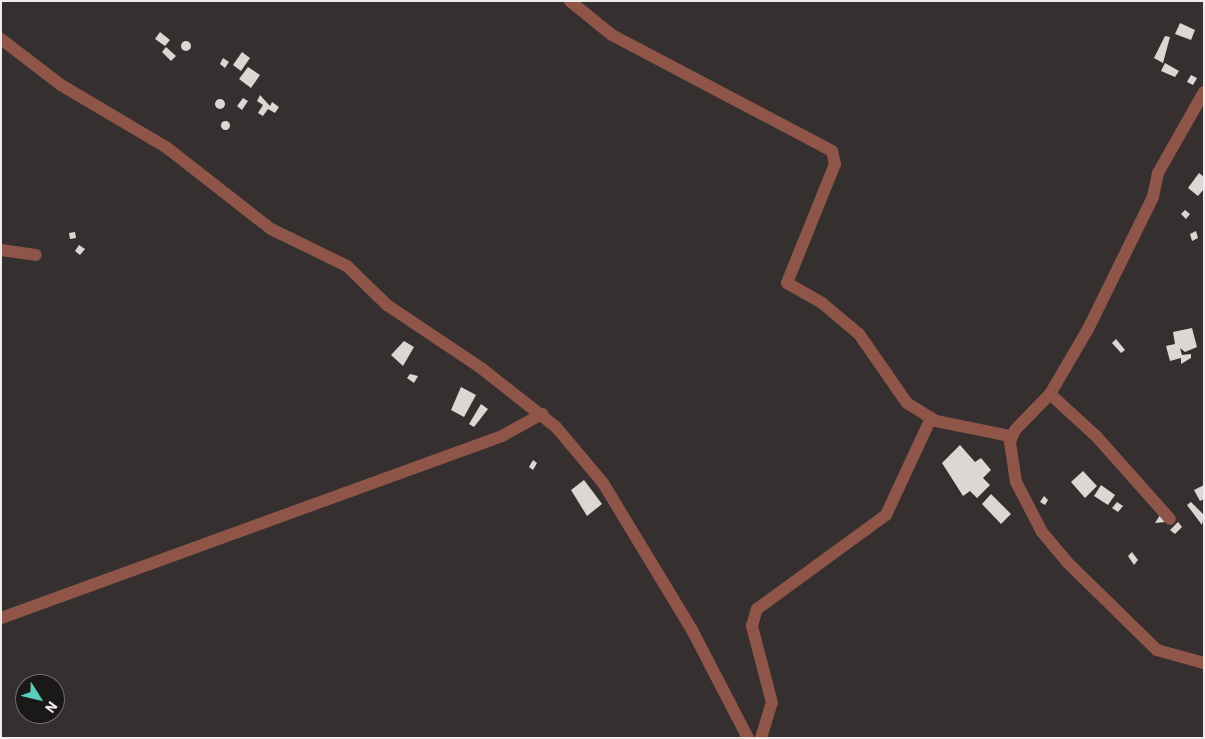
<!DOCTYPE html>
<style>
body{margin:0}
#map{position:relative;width:1205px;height:739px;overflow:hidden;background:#35302f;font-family:"IBM Plex Sans",sans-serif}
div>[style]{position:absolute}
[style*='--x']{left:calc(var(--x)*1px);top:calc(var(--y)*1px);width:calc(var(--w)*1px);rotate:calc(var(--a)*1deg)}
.building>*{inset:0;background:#dcd6d4}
.round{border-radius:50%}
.minor>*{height:12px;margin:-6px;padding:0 6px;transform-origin:6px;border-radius:6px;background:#905549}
span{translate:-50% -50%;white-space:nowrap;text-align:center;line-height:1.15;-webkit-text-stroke:5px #1b1818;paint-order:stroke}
.frame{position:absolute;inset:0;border:2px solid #efeceb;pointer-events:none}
.north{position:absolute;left:15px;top:674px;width:50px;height:50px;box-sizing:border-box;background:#1b1818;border:1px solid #706d6c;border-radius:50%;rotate:126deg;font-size:14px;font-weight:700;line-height:20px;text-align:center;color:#efeceb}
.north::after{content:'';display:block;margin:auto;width:18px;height:22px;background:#5acebd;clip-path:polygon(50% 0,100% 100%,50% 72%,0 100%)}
</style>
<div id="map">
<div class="building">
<div style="clip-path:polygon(1180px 23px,1195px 30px,1191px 40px,1175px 34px)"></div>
<div style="clip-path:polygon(160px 32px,170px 40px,165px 46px,155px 39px)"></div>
<div style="clip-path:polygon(1165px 36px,1170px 37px,1163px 63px,1154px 58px)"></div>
<div class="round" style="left:181px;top:41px;width:10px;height:10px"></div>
<div style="clip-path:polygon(166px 47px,176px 56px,171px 61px,162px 52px)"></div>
<div style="clip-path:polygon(242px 52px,250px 58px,241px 71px,233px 65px)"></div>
<div style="clip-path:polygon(223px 58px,229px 62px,225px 68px,220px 64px)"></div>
<div style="clip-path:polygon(1165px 63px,1179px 71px,1175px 77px,1161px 71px)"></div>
<div style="clip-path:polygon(248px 67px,260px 75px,251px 88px,239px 79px)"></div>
<div style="clip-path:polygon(1191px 75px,1197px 78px,1193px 85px,1187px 82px)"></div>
<div style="clip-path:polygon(260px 95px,270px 106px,272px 102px,279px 107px,275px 113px,268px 109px,263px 116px,258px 113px,263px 105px,257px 101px)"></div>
<div style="clip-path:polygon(243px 98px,248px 101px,242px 110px,237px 106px)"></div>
<div class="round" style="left:215px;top:99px;width:10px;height:10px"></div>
<div class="round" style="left:220.5px;top:120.5px;width:9px;height:9px"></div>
<div style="clip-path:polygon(1199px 173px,1204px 177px,1204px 189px,1198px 196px,1188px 188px)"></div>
<div style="clip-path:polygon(1185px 210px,1190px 214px,1186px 219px,1181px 214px)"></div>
<div style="clip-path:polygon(1196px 231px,1198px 238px,1192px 241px,1190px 234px)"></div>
<div style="clip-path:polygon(75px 232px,76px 238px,70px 239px,69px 233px)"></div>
<div style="clip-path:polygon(79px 245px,85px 249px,80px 255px,75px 251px)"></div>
<div style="clip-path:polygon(1192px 328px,1197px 347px,1185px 352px,1180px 348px,1182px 355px,1191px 354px,1191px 358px,1181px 364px,1181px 358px,1170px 361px,1166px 346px,1175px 344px,1173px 332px)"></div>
<div style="clip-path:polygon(1116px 339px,1125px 350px,1121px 353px,1112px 343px)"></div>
<div style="clip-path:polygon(404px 341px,414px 347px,403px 366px,391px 355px)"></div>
<div style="clip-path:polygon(410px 374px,418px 376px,414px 383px,407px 378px)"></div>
<div style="clip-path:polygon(461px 387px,476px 395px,464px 417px,451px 410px)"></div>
<div style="clip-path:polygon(481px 404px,488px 409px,474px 427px,469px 424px)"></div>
<div style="clip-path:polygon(960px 445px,975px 462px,981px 458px,991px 470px,983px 478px,990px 485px,977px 498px,970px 491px,963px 496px,942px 463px)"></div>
<div style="clip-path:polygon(533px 460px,537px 463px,533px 470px,529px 467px)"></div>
<div style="clip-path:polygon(1083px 471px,1097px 486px,1085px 498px,1071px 482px)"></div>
<div style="clip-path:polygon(584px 480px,602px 504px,587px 516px,571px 490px)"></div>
<div style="clip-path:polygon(1101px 485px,1115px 495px,1108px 505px,1094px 496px)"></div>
<div style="clip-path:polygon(1204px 485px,1204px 499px,1200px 501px,1194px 490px)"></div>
<div style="clip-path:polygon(991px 494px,1011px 514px,1001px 524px,982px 504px)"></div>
<div style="clip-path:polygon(1044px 496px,1048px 500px,1045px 505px,1040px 502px)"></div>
<div style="clip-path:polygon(1117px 502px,1123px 506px,1118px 512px,1112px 508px)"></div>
<div style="clip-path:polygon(1191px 502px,1204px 515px,1202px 525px,1187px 505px)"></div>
<div style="clip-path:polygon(1160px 515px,1165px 522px,1155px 523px)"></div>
<div style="clip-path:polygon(1178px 522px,1182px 527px,1175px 534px,1170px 530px)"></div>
<div style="clip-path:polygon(1132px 552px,1138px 560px,1134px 565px,1128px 556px)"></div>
</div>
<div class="minor">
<div style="--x:570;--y:1;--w:54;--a:39"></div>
<div style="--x:612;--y:35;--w:249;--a:27.8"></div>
<div style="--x:832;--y:151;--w:13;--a:77"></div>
<div style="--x:835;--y:164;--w:128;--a:112"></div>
<div style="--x:787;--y:283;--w:40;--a:29.7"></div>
<div style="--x:822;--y:303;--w:48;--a:40"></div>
<div style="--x:859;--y:334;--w:84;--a:55.2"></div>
<div style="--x:907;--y:403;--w:34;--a:32"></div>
<div style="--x:936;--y:421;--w:76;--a:11.5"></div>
<div style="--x:1;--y:39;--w:76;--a:37.5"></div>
<div style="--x:61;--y:85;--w:122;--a:30.6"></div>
<div style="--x:166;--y:147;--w:133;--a:38"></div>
<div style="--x:271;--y:229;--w:85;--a:26"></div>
<div style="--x:347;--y:266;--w:56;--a:44.3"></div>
<div style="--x:387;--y:305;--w:113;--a:33.8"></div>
<div style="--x:481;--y:368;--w:95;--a:38.2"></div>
<div style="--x:556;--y:427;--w:73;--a:50"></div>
<div style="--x:603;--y:483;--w:172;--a:58.8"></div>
<div style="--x:692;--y:630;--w:122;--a:62.6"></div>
<div style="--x:1204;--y:92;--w:93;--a:119.6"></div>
<div style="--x:1158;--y:173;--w:25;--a:102"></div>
<div style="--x:1153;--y:197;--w:147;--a:116.2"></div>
<div style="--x:1088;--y:329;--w:75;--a:120.3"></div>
<div style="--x:1050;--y:394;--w:50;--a:134.2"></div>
<div style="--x:1015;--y:430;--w:13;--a:113"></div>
<div style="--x:1010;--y:442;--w:40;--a:81.5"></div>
<div style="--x:1016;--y:482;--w:56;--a:62.5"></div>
<div style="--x:1042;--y:532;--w:39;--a:50"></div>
<div style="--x:1067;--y:562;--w:126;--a:44.4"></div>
<div style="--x:1157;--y:650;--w:49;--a:15.5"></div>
<div style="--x:1;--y:250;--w:35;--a:8"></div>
<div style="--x:1050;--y:394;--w:62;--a:42.4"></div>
<div style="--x:1096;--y:436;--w:111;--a:48.3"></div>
<div style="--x:1;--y:618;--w:533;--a:-19.96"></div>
<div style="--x:502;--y:436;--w:46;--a:-28.8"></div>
<div style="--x:761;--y:738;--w:37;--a:-73"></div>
<div style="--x:772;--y:703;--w:80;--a:-104.6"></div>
<div style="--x:752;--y:626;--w:18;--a:-74"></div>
<div style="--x:757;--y:609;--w:160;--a:-36.1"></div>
<div style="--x:886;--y:515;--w:107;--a:-65.1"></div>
</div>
<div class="frame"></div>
<div class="north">N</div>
</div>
